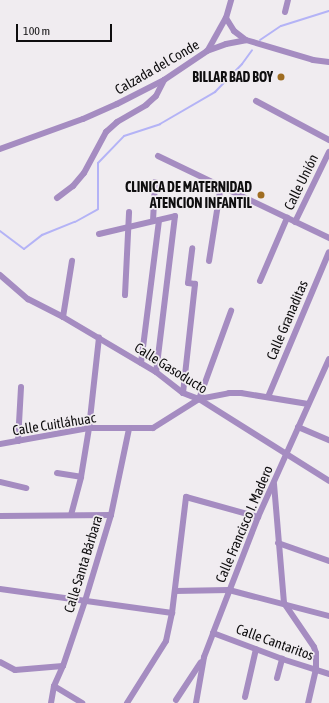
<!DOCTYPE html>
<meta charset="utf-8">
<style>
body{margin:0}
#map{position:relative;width:329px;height:703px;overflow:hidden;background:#f0ecf0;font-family:"Asap Condensed",sans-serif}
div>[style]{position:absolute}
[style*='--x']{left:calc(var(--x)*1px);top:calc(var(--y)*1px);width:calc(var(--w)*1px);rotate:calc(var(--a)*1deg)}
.stream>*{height:2px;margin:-1px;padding:0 1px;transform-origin:1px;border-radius:1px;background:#b4b3f6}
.minor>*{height:6px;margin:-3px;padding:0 3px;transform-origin:3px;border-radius:3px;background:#a58cc1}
.dots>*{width:11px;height:11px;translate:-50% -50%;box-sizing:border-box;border:2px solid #f0ecf0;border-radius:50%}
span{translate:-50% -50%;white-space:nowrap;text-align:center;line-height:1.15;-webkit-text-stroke:3.5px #f0ecf0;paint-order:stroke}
.street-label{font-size:14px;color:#0f0e0f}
.poi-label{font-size:14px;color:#0f0e0f;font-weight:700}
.right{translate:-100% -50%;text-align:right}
.scale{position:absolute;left:16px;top:24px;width:96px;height:18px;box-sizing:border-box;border:2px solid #0f0e0f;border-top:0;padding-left:5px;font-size:12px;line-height:14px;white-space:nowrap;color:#0f0e0f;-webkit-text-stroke:3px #f0ecf0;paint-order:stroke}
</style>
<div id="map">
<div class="stream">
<div style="--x:260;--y:40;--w:25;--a:-34"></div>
<div style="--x:281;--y:26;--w:50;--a:-17.4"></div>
<div style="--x:0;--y:231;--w:30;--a:37"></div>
<div style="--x:24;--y:249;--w:23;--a:-38"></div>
<div style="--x:42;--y:235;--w:35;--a:-22"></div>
<div style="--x:75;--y:222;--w:26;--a:-29"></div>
<div style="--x:98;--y:209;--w:46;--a:-90"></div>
<div style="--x:98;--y:163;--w:37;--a:-46"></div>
<div style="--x:124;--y:136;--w:38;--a:-18"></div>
<div style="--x:160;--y:124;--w:64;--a:-30.2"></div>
<div style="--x:215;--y:92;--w:39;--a:-46"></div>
<div style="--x:242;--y:64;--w:17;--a:-54"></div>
</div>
<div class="minor">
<div style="--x:285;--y:12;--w:12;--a:-76"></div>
<div style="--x:226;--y:18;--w:15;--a:58"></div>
<div style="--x:234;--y:31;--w:15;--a:37"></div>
<div style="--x:208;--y:50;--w:37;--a:-61"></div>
<div style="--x:226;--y:18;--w:19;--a:-74"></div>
<div style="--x:256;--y:101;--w:83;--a:28.1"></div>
<div style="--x:0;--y:149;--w:88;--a:-19.9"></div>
<div style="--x:83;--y:119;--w:37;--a:-24"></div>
<div style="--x:117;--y:104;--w:53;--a:-27.1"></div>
<div style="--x:164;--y:80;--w:52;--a:-34"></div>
<div style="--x:207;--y:51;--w:20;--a:-20"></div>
<div style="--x:226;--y:44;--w:20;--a:-11"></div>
<div style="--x:246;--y:40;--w:70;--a:16.6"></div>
<div style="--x:313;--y:60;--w:16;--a:7"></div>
<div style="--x:158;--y:156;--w:190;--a:25.6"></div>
<div style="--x:57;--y:198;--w:20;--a:-37"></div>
<div style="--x:73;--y:186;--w:17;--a:-50"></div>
<div style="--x:84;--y:173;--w:47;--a:-61.8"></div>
<div style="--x:106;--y:132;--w:15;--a:-42"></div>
<div style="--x:117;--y:122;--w:34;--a:-30"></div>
<div style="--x:146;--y:105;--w:13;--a:-42"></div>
<div style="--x:156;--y:96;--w:18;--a:-63"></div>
<div style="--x:153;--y:221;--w:39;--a:-87"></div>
<div style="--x:295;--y:222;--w:78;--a:-64.1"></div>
<div style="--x:99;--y:234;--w:78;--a:-13.3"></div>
<div style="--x:175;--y:216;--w:157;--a:96.9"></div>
<div style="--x:209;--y:261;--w:77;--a:-81"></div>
<div style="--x:0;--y:275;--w:37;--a:41"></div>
<div style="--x:28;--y:299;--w:39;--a:27"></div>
<div style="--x:63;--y:317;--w:108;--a:30.6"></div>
<div style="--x:156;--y:372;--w:34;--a:38"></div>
<div style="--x:183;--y:393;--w:17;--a:21"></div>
<div style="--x:199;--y:399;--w:154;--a:32.2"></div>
<div style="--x:260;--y:281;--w:69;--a:-66.8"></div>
<div style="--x:125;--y:295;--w:83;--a:-87.2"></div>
<div style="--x:63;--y:317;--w:57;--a:-80.9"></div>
<div style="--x:141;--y:363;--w:144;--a:-82.8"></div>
<div style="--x:183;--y:393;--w:110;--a:-83.7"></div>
<div style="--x:195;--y:284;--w:7;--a:-172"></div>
<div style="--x:188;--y:283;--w:35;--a:-83"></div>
<div style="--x:268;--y:397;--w:157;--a:-67.2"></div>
<div style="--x:199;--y:399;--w:94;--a:-70"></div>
<div style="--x:298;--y:427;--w:34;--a:23"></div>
<div style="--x:18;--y:441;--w:54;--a:-86.8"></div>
<div style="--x:0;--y:444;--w:90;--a:-10.2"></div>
<div style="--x:89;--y:428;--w:64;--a:0"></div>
<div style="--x:153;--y:428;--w:54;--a:-32.2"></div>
<div style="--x:199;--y:399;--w:31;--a:-11"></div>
<div style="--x:229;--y:393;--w:12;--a:0"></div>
<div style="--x:241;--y:393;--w:68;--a:9.3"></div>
<div style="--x:57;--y:473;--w:24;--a:9"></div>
<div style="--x:0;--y:482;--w:27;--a:13"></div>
<div style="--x:274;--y:484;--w:119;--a:85.2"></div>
<div style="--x:284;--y:603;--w:53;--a:55.7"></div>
<div style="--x:314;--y:647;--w:6;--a:72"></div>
<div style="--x:316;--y:653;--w:16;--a:90"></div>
<div style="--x:316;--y:669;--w:35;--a:103"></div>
<div style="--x:71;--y:515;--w:39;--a:-75"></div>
<div style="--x:81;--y:477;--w:50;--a:-80.7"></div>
<div style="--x:89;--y:428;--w:91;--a:-83.7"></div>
<div style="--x:0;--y:516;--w:111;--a:-0.5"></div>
<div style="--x:278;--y:543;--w:54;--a:19.4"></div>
<div style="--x:0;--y:589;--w:174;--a:7.9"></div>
<div style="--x:175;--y:591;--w:54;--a:-1.1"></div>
<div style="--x:229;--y:590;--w:103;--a:14.6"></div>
<div style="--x:213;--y:633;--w:74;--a:20.6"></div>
<div style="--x:282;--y:659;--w:49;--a:17.7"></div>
<div style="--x:0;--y:662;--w:17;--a:28"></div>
<div style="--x:15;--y:670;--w:48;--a:-4.8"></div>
<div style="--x:277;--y:678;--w:20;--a:-75"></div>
<div style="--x:54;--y:686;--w:33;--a:31"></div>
<div style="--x:245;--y:697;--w:49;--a:-77.1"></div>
<div style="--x:176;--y:700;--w:45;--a:-56.7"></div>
<div style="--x:51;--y:703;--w:17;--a:-80"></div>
<div style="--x:54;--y:686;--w:22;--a:-66"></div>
<div style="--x:63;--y:666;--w:69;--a:-71.3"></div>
<div style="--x:85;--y:601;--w:90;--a:-73.2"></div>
<div style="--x:111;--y:515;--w:88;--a:-78.2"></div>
<div style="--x:127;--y:703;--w:73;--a:-57.8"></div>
<div style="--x:166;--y:641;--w:29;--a:-78"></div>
<div style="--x:172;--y:613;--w:117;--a:-83.1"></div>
<div style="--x:186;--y:497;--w:75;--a:15.5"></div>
<div style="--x:196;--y:703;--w:47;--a:-80.1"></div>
<div style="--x:204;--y:657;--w:26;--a:-69"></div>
<div style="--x:213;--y:633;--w:124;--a:-68.8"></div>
<div style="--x:258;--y:517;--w:173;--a:-65.8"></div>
</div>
<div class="dots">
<div style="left:281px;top:77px;background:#9f6d22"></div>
<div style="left:261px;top:195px;background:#9f6d22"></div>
</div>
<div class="street-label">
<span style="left:157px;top:67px;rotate:-30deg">Calzada del Conde</span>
<span style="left:301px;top:182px;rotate:-64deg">Calle Unión</span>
<span style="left:287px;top:320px;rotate:-67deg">Calle Granaditas</span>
<span style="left:171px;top:368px;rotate:32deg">Calle Gasoducto</span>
<span style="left:54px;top:424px;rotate:-9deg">Calle Cuitláhuac</span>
<span style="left:244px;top:524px;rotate:-67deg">Calle Francisco I. Madero</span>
<span style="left:83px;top:564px;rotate:-73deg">Calle Santa Bárbara</span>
<span style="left:275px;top:642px;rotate:20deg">Calle Cantaritos</span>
</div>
<div class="poi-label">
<span class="right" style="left:273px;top:77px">BILLAR BAD BOY</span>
<span class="right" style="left:252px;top:195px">CLINICA DE MATERNIDAD<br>ATENCION INFANTIL</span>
</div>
<div class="scale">100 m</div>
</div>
